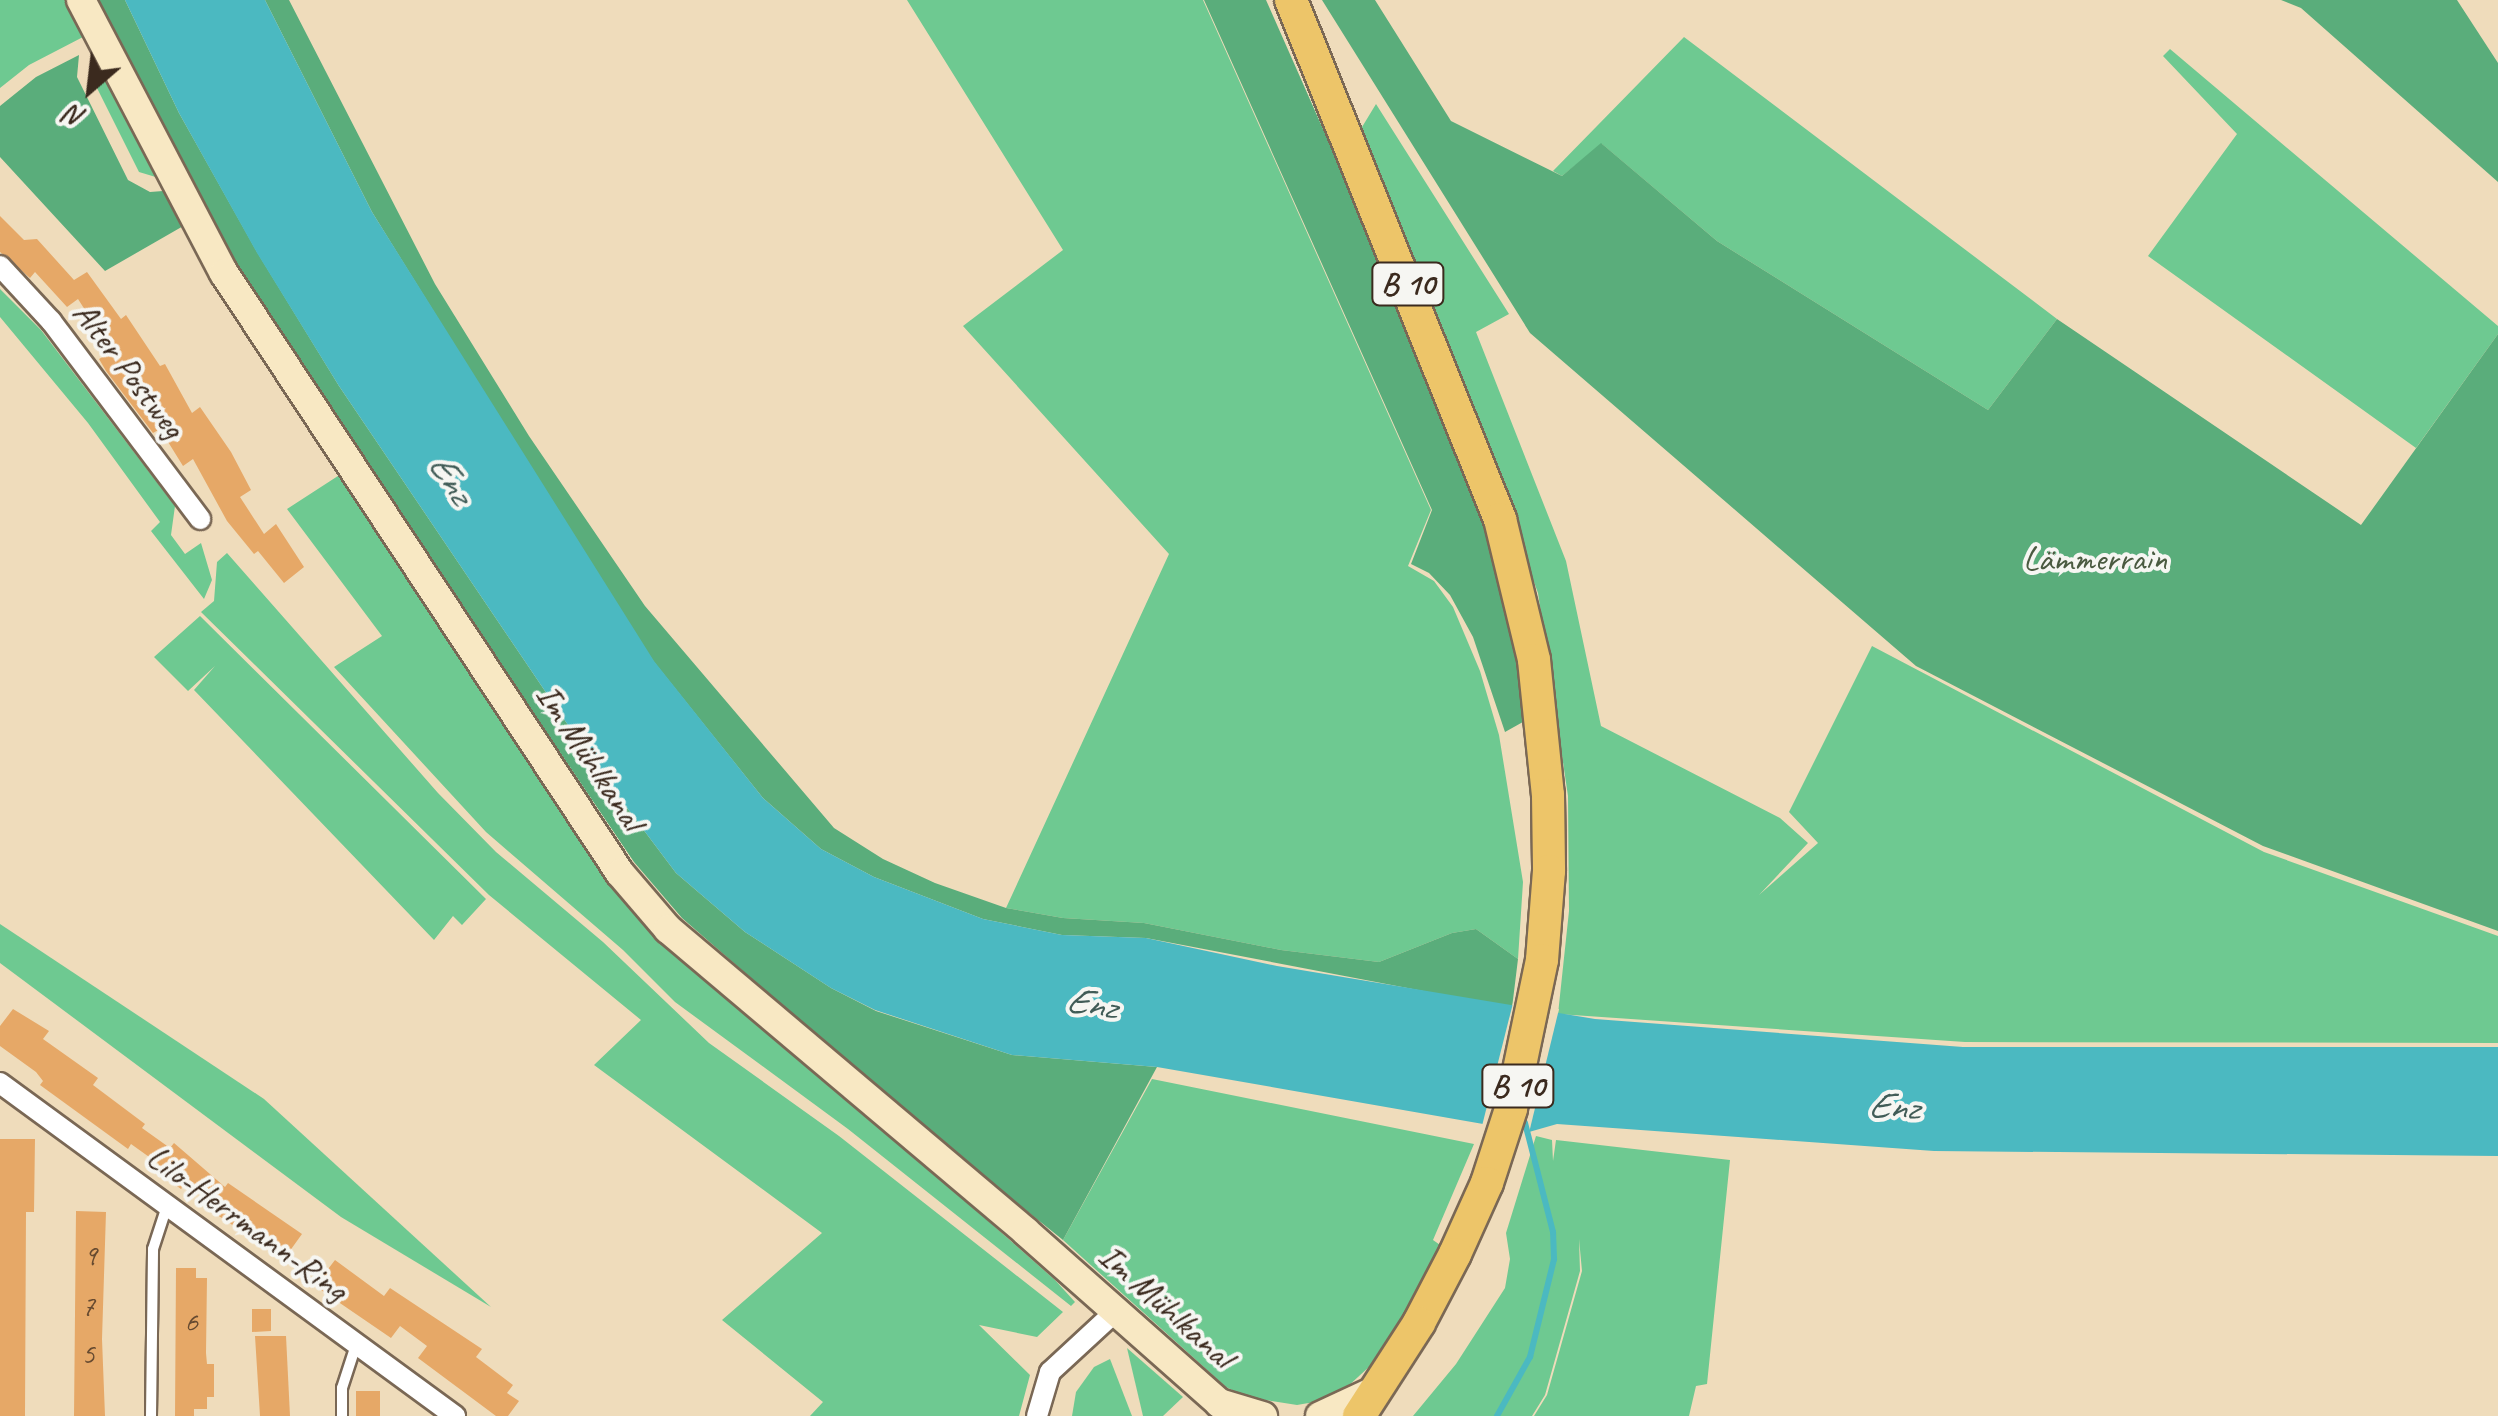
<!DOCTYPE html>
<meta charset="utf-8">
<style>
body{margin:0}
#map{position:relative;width:2498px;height:1416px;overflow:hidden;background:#efdcbb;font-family:Caveat,sans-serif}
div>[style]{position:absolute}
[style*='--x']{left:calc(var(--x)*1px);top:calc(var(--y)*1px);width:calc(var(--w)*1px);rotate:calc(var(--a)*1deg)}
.green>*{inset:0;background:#6ec991}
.forest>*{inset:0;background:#5aad7b}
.water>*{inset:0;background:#4bb9c1}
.pier>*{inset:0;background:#efdcbb}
.stream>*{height:6px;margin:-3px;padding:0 3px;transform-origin:3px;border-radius:3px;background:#4bb9c1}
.building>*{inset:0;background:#e6a867}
.roads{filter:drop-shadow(2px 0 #7a6855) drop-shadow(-2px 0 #7a6855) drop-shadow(0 2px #7a6855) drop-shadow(0 -2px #7a6855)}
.lane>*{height:10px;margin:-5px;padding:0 5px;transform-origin:5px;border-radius:5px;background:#fff}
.street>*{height:20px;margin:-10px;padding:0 10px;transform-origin:10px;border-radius:10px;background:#fff}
.secondary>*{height:28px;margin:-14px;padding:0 14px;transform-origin:14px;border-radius:14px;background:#f8e8c3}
.primary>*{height:32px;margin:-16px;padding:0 16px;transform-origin:16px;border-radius:16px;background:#edc569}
span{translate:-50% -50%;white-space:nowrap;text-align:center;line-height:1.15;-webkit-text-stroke:8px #f6f6f2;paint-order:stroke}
.number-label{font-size:30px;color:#664a30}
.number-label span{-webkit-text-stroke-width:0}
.shield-label span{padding:2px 8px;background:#f6f6f2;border:2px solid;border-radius:8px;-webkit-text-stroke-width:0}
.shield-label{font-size:32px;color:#3b2a1e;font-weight:700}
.street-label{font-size:35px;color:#3b2a1e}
.park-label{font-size:35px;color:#4a5a40}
.water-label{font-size:38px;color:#415c57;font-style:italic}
.north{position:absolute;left:40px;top:40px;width:100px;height:100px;-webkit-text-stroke:8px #f6f6f2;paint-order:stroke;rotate:208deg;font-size:28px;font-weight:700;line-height:40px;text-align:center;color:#3b2a1e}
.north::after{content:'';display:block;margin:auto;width:35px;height:45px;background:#3b2a1e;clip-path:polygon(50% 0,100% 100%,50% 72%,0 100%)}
</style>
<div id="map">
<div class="green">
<div style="clip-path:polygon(0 0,65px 0,83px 37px,29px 65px,0 88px)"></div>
<div style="clip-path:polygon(907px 0,1203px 0,1431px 510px,1408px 566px,1434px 581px,1453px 607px,1480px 671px,1499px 735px,1523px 882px,1518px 959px,1476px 929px,1452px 933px,1379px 962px,1281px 950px,1144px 923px,1063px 918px,1006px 908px,1169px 554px,963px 326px,1063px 250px)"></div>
<div style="clip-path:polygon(1684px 37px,2057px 319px,1988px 410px,1717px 241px,1602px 144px,1562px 176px,1553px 171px)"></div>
<div style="clip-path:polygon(2170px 49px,2498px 326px,2498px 334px,2416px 448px,2148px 256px,2237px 134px,2163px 56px)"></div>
<div style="clip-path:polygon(96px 57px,159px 178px,139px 172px,89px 72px)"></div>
<div style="clip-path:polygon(1376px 104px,1509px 314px,1476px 332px,1566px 561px,1601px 726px,1780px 818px,1808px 843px,1759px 895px,1818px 843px,1789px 812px,1872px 646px,2264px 852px,2498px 936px,2498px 1043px,1965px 1042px,1558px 1014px,1569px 911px,1568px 796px,1538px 593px,1446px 341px,1359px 132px)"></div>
<div style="clip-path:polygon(0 289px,41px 330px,175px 506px,171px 535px,185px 554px,201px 543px,212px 580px,204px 599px,151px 531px,160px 522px,88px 423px,0 317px)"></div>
<div style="clip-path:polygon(341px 474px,607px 873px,792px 1048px,1055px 1280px,1075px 1302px,1071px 1306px,848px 1129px,675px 1002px,623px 950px,486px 832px,334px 667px,382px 636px,287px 509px)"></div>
<div style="clip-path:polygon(227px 553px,438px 793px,496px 852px,603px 942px,709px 1043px,839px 1136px,1063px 1312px,1037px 1337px,979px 1325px,1030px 1375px,1019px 1416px,810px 1416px,823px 1402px,722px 1320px,822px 1233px,594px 1065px,641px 1020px,489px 895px,201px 612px,214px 601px,217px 562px)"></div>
<div style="clip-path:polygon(200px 616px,486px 899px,462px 925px,453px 916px,434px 940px,194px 690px,215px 666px,188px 691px,154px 657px)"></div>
<div style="clip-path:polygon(0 924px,264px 1099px,491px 1307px,341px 1217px,0 963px)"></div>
<div style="clip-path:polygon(1152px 1079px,1474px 1144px,1433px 1240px,1443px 1247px,1382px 1355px,1346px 1388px,1320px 1401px,1297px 1405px,1246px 1397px,1226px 1387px,1063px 1240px)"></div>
<div style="clip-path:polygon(1536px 1136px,1552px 1140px,1553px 1161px,1556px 1140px,1730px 1160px,1707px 1384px,1696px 1386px,1689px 1416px,1534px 1416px,1547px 1395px,1582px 1271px,1579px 1239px,1580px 1271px,1545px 1395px,1532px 1416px,1413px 1416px,1456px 1364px,1505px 1288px,1510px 1259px,1506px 1233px)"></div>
<div style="clip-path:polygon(1127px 1348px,1183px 1397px,1163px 1416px,1143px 1416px)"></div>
<div style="clip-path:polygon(1110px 1359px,1132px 1416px,1072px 1416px,1076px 1392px,1094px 1367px)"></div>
</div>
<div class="forest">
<div style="clip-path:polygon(98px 0,125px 0,179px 113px,257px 252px,339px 386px,597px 768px,676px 873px,745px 932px,831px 988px,876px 1011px,1012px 1055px,1157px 1067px,1063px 1240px,927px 1131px,682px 918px,634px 862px,259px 306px)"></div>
<div style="clip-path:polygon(265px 0,289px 0,435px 284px,529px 436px,645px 606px,834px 828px,883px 859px,935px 883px,1006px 908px,1063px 918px,1144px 923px,1281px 950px,1379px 962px,1452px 933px,1476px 929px,1518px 959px,1512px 1008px,1146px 938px,1062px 935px,983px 919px,874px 877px,821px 849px,763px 798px,654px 662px,615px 604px,372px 212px)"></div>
<div style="clip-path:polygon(1204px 0,1266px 0,1426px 362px,1508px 592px,1530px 718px,1505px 732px,1473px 637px,1450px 595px,1429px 573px,1411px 564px,1432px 510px)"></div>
<div style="clip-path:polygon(1322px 0,1375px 0,1451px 121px,1562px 176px,1601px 143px,1717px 241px,1988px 410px,2057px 319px,2361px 525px,2498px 334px,2498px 931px,2263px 846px,1916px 666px,1530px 333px)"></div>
<div style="clip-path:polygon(2281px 0,2457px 0,2498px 63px,2498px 182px,2301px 8px)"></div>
<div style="clip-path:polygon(79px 55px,77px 77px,128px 180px,150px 192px,163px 191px,185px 225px,105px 271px,0 157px,0 106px,36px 77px)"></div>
</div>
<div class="water">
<div style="clip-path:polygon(125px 0,265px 0,372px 212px,654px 661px,763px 798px,821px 849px,874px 877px,983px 919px,1062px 935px,1146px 938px,1277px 966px,1595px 1019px,1963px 1047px,2498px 1047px,2498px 1156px,1934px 1151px,1557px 1124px,1529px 1132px,1157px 1067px,1012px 1055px,875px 1010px,831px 988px,745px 932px,676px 873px,597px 768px,339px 386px,257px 253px,179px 113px)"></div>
</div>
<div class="pier">
<div style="clip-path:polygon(1513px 1003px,1559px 1009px,1528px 1137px,1481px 1130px)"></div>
</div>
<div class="stream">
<div style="--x:1497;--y:1416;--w:68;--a:-60.8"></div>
<div style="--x:1530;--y:1357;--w:101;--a:-76.2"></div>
<div style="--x:1554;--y:1259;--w:27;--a:-92"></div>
<div style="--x:1553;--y:1232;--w:113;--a:-104.4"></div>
</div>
<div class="building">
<div style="clip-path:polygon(0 216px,24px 240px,37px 239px,74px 280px,87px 272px,121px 319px,126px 315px,160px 366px,165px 364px,192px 413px,200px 407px,231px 452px,251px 490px,240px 497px,264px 534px,276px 524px,304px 567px,284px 583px,258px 551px,254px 554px,227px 521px,193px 459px,183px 466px,160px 429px,153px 433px,106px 371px,99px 359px,112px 352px,78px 299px,67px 307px,35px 272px,30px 278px,0 252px)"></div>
<div style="clip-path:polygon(13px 1009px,49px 1031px,43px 1039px,98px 1078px,93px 1085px,145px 1124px,142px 1128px,170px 1148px,174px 1143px,225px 1187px,228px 1183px,302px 1234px,284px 1259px,208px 1209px,213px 1203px,186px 1183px,181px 1189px,155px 1170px,159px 1164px,131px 1144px,128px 1149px,40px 1085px,43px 1081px,36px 1072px,0 1046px,0 1026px)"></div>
<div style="clip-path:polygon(0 1139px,35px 1139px,34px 1212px,26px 1212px,25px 1416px,0 1416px)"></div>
<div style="clip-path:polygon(76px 1211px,106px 1212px,102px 1339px,105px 1416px,74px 1416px)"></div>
<div style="clip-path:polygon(335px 1260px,384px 1296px,390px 1288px,482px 1349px,476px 1357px,513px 1385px,507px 1393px,519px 1401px,508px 1416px,496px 1416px,418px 1358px,427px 1346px,400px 1326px,391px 1338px,315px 1286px)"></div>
<div style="clip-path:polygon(176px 1268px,196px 1268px,196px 1278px,207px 1278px,206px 1353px,207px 1364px,214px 1364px,214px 1397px,207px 1397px,207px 1409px,194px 1409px,194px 1416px,175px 1416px)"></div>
<div style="clip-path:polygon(252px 1309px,271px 1309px,271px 1331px,252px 1332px)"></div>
<div style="clip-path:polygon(255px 1336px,286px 1336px,290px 1416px,260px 1416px)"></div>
<div style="clip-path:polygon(356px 1391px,380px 1391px,380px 1416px,356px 1416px)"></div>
</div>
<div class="roads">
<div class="lane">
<div style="--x:151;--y:1416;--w:167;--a:-89.3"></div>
<div style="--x:153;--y:1249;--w:45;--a:-72"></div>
<div style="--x:342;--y:1416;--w:28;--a:-90"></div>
<div style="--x:342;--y:1388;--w:45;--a:-72"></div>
</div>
<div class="street">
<div style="--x:0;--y:266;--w:75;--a:47.2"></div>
<div style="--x:51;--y:321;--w:248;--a:53"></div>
<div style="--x:0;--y:1083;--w:564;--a:36.2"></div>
<div style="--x:1037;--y:1416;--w:46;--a:-73.5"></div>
<div style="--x:1050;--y:1372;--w:90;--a:-42.7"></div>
</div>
<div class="secondary">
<div style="--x:81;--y:0;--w:308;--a:62.4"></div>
<div style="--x:224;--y:273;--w:719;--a:56.58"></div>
<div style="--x:620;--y:873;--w:74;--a:49.4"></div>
<div style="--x:668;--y:929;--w:468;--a:40.2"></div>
<div style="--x:1025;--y:1231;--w:279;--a:41.5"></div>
<div style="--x:1219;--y:1403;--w:46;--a:16.5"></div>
<div style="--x:1320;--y:1416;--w:62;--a:-24.9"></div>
</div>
<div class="primary">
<div style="--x:1291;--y:0;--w:560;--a:68.07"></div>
<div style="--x:1500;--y:519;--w:145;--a:76.4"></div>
<div style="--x:1534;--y:660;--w:136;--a:84.1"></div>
<div style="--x:1548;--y:795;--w:76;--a:89.2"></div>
<div style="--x:1549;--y:871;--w:89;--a:94.5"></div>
<div style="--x:1542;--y:960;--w:152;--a:101.8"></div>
<div style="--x:1511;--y:1109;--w:78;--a:108"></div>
<div style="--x:1487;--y:1183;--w:78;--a:114.3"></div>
<div style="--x:1455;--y:1254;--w:78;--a:117.6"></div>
<div style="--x:1419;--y:1323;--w:111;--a:122.8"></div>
</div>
</div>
<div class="number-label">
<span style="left:90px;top:1255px">9</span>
<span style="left:88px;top:1305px">7</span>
<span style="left:191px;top:1321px">6</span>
<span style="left:88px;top:1353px">5</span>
</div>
<div class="shield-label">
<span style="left:1408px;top:284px">B 10</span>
<span style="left:1518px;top:1086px">B 10</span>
</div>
<div class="street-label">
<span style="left:129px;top:370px;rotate:53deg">Alter Postweg</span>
<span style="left:590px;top:757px;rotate:57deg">Im Mühlkanal</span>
<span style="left:247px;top:1223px;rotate:36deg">Lilo-Herrmann-Ring</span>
<span style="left:1166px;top:1306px;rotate:42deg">Im Mühlkanal</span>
</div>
<div class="park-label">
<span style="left:2095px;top:559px">Lämmerrain</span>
</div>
<div class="water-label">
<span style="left:451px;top:478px;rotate:58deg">Enz</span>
<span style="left:1091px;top:1003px;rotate:10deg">Enz</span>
<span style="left:1893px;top:1106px;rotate:4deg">Enz</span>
</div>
<div class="north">N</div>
</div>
